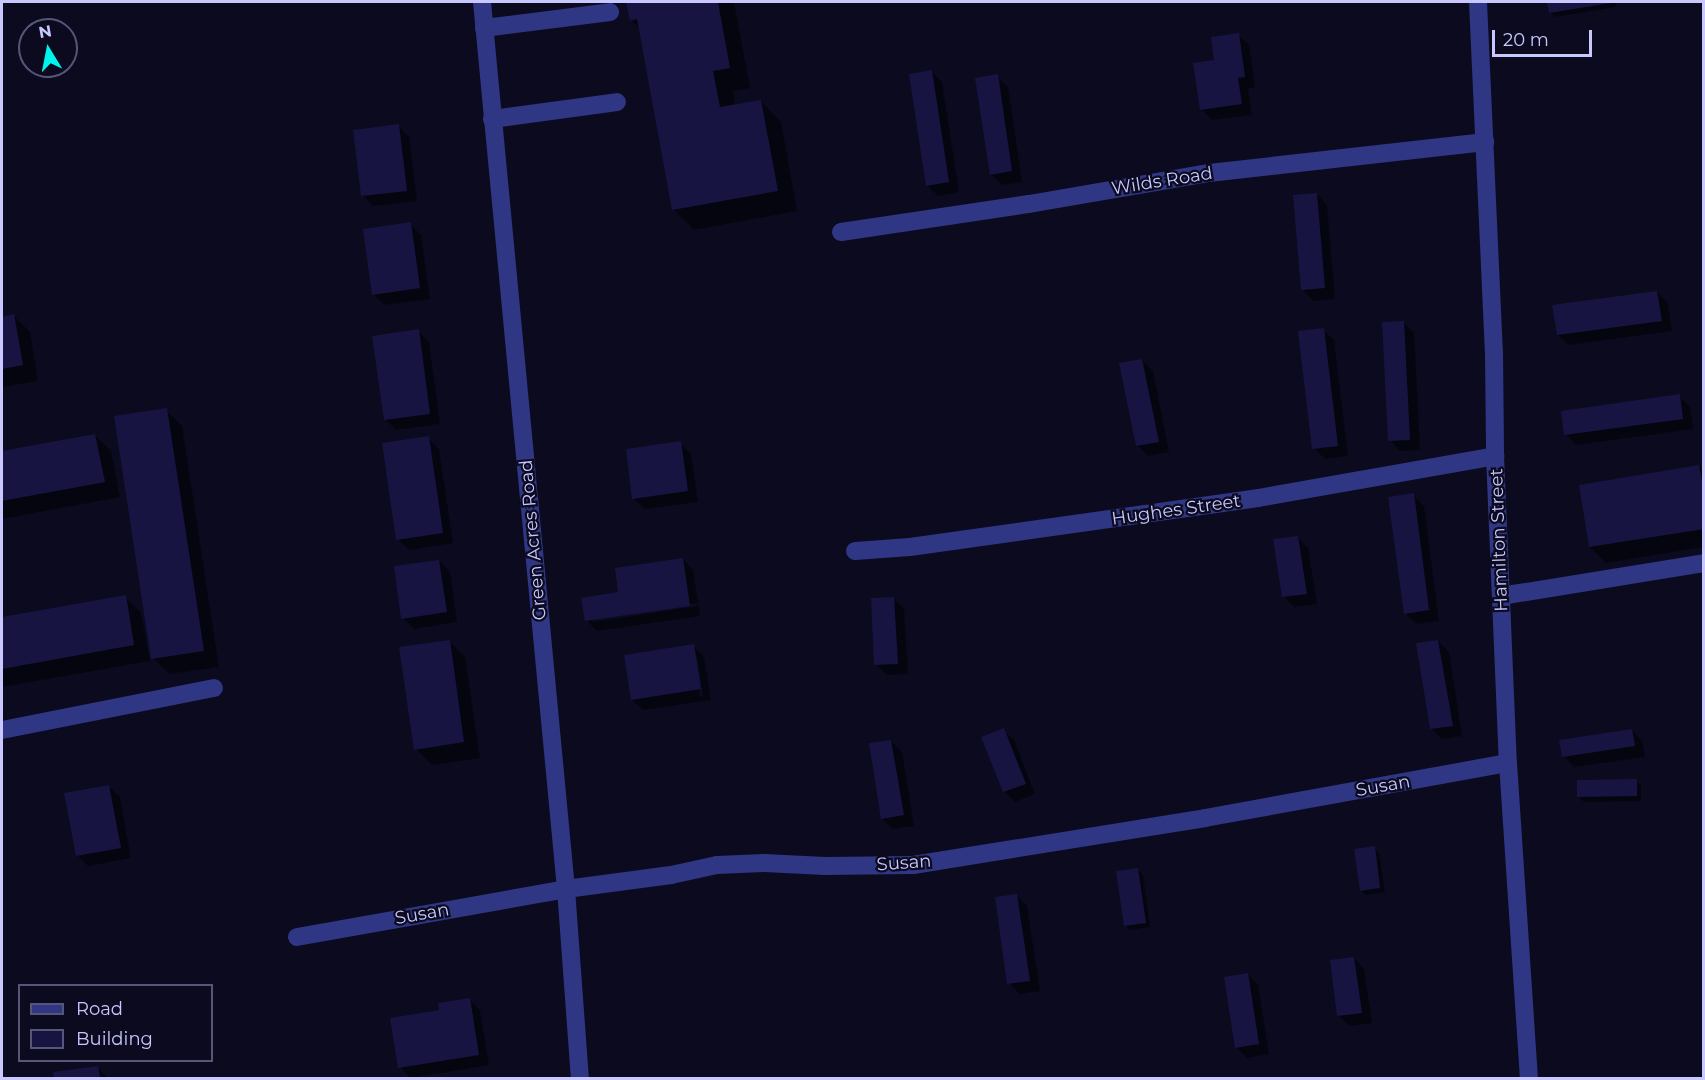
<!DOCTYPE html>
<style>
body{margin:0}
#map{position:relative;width:1705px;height:1080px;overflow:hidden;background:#0b0a1f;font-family:Montserrat,sans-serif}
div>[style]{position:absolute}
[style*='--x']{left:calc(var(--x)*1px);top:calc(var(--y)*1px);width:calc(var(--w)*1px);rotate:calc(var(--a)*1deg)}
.shadow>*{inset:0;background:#0007}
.building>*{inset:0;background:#181442}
.minor>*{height:18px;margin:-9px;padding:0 9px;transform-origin:9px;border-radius:9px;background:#2f3683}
span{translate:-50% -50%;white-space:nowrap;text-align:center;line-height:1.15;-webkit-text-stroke:4.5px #0b0a1f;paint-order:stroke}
.street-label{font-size:18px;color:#c8c8ff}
.frame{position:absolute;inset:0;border:3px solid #c8c8ff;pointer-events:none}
.legend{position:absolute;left:18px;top:984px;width:195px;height:78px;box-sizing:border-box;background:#0b0a1f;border:2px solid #575679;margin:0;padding:8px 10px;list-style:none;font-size:18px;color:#c8c8ff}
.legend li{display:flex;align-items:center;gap:12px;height:30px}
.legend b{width:30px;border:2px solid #575679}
.north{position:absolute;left:18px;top:18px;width:60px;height:60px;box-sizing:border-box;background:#0b0a1f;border:2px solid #575679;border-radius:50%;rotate:350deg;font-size:16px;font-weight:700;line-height:24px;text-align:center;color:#c8c8ff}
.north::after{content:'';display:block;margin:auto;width:21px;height:27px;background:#00f3ed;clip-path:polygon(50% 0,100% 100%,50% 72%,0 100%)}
.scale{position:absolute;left:1492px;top:30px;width:100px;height:27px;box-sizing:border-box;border:3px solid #c8c8ff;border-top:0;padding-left:8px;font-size:18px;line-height:21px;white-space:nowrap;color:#c8c8ff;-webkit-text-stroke:4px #0b0a1f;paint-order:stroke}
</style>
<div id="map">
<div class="shadow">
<div style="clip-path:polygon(628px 2px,734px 2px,750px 88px,733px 91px,735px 106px,761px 101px,781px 122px,797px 211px,694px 230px,673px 209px,640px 29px,631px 20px)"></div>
<div style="clip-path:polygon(1549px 2px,1615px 2px,1616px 7px,1555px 17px,1550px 12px)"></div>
<div style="clip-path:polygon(1238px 35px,1249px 45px,1255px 87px,1248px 89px,1252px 115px,1212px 120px,1201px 109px,1216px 61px)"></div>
<div style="clip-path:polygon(932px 72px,942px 82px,959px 192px,938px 196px,927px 185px)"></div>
<div style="clip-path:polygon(997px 76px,1008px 87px,1022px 182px,1002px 185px,991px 174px)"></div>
<div style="clip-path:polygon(398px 126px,409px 137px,417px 201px,373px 206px,363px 196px)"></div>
<div style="clip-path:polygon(1317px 194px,1327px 205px,1335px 299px,1313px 301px,1303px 290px)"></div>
<div style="clip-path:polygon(410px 224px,421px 235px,430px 299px,384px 305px,373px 294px)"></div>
<div style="clip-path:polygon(1657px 292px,1668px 303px,1672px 331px,1569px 345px,1558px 335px)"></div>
<div style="clip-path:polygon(14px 316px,30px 332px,38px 381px,2px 387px,2px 318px)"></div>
<div style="clip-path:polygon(1404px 323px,1414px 333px,1420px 450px,1400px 451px,1390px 440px)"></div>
<div style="clip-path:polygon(1323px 330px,1334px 340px,1348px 456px,1325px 459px,1314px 448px)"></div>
<div style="clip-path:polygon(418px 331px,429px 342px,440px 424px,396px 430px,386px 420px)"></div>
<div style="clip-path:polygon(1142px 360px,1153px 371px,1169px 452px,1148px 456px,1138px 446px)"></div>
<div style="clip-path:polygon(1679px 396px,1690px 407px,1693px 429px,1576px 445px,1566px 434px)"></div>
<div style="clip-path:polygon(166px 410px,182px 426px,219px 667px,169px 674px,153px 658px)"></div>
<div style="clip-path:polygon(95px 435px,111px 451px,120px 497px,2px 519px,2px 453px)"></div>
<div style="clip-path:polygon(428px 438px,439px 449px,453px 543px,409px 550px,398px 539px)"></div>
<div style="clip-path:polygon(680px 443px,691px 454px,698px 502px,645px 509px,634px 499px)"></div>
<div style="clip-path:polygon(1699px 467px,1704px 472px,1704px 547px,1606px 563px,1590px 547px)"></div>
<div style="clip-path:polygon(1413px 495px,1424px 506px,1439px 621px,1416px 624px,1405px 613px)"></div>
<div style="clip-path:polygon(1297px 537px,1308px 548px,1317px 604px,1294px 607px,1284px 597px)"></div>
<div style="clip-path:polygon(evenodd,683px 559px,693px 570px,700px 616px,597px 631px,587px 621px,683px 559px,697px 603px,698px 606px,593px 622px,593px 619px,697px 603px)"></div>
<div style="clip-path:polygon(439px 561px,450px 572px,457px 622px,414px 629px,403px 618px)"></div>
<div style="clip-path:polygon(125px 597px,141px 613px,150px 661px,2px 687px,2px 618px)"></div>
<div style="clip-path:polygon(893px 598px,904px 609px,908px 674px,887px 675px,876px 665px)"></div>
<div style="clip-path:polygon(449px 641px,465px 657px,480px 758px,432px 765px,416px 749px)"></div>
<div style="clip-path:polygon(1438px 641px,1449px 652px,1462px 736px,1442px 739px,1432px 729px)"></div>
<div style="clip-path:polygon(evenodd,693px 646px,704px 657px,711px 700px,643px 710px,632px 700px,693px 646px,694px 656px,697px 656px,703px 696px,700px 697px,694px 656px)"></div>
<div style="clip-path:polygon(1003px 730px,1014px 740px,1035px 794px,1015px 802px,1004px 791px)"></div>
<div style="clip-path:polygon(1631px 730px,1642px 741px,1645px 757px,1574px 767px,1563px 756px)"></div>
<div style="clip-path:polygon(891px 741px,902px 752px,914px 826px,893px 829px,882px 819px)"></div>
<div style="clip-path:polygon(1636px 781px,1641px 786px,1641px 801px,1584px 802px,1579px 797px)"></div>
<div style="clip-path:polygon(109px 787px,120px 797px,131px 858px,88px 866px,77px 855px)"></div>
<div style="clip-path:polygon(1374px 848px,1379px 853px,1385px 892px,1366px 895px,1361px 890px)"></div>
<div style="clip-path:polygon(1138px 870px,1143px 875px,1150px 927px,1130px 930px,1125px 925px)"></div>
<div style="clip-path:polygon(1016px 895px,1027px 906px,1040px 991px,1020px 994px,1009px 983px)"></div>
<div style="clip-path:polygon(1354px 958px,1364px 969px,1372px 1023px,1350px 1026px,1339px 1016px)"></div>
<div style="clip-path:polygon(1248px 975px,1258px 985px,1269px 1054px,1247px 1058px,1236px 1047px)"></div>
<div style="clip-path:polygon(469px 999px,480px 1010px,489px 1065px,410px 1078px,400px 1067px,441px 1011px)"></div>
<div style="clip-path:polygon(97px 1067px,108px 1078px,56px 1078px,55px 1074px)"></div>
</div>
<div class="building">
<div style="clip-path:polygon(626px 2px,718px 2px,730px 68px,713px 71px,720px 107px,761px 100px,778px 191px,672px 210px,637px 19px,630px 21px)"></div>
<div style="clip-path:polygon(1547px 2px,1610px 2px,1611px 3px,1549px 13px)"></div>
<div style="clip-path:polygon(1239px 33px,1245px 77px,1238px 78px,1242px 104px,1200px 110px,1193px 63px,1214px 60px,1211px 37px)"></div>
<div style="clip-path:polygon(932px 70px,949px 182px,926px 186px,909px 74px)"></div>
<div style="clip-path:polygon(998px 74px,1012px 171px,990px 175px,975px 78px)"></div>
<div style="clip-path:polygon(399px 124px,407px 191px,361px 196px,353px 130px)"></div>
<div style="clip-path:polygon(1317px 193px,1325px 288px,1301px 290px,1293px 195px)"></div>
<div style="clip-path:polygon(411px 222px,420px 288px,372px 295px,363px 229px)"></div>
<div style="clip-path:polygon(1657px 291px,1662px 321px,1557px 335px,1552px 305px)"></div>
<div style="clip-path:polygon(14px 314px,23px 365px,2px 369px,2px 317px)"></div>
<div style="clip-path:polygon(1404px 321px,1410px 440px,1388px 441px,1382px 322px)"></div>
<div style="clip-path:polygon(1324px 328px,1338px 446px,1312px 449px,1298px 331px)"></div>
<div style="clip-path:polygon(419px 329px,430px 414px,384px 420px,372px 336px)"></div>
<div style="clip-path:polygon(1142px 359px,1159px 442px,1136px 446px,1119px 363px)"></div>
<div style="clip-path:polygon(1680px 394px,1683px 419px,1564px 435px,1561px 411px)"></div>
<div style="clip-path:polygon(167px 408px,204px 651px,151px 659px,114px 416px)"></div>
<div style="clip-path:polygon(95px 434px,105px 482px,2px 501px,2px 451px)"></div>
<div style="clip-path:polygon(429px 436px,443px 533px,396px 540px,382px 443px)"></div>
<div style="clip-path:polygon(681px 441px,688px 491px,632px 499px,626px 449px)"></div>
<div style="clip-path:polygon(1699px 465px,1704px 491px,1704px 529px,1589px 547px,1579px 485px)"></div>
<div style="clip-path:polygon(1414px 493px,1429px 610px,1404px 614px,1388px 497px)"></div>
<div style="clip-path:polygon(1298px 536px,1307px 594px,1282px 597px,1273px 539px)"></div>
<div style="clip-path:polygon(683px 558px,690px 606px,585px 621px,581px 598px,618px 592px,615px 568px)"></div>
<div style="clip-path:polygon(439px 560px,447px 612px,401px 619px,394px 566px)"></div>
<div style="clip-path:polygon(126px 595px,134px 645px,2px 669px,2px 617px)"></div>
<div style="clip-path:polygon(894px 597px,898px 664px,874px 665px,871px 598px)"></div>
<div style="clip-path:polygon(450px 640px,464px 742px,414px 750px,399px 647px)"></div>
<div style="clip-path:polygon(1438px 640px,1453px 726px,1430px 729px,1416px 643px)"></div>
<div style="clip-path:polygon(694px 644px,701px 689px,631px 700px,624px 655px)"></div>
<div style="clip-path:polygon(1004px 728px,1026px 784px,1003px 792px,981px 737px)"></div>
<div style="clip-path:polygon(1632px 729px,1635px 746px,1562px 757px,1559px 740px)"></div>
<div style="clip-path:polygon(891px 740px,904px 815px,881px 819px,869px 743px)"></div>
<div style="clip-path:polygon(1637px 779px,1637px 796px,1577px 797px,1577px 780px)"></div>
<div style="clip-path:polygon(109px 785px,121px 848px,76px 856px,64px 793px)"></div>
<div style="clip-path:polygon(1375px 846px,1380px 888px,1360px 891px,1354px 849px)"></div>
<div style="clip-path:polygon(1138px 868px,1146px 923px,1124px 926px,1116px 871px)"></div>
<div style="clip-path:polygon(1017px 894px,1030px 981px,1007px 984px,995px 897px)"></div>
<div style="clip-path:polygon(1354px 957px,1362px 1013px,1337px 1016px,1330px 960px)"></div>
<div style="clip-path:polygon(1248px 973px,1259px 1044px,1235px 1048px,1224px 977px)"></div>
<div style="clip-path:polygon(470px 998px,479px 1055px,398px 1068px,390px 1018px,439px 1010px,438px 1003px)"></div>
<div style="clip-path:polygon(98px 1066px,100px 1078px,54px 1078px,53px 1072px)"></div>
</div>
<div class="minor">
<div style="--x:482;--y:2;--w:891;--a:84.59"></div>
<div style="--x:566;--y:889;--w:190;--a:85.8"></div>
<div style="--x:1478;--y:2;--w:350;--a:87.4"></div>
<div style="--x:1494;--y:352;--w:104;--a:89.4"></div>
<div style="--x:1495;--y:456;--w:307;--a:87.6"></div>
<div style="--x:1508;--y:763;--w:316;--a:86.2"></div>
<div style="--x:484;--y:28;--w:127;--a:-7.2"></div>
<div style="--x:492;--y:119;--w:126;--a:-7.7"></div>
<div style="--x:841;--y:232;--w:190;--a:-8.5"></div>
<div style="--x:1029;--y:204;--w:183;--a:-9.8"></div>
<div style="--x:1209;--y:173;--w:278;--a:-6.4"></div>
<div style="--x:855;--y:551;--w:55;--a:-4.2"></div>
<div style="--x:910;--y:547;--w:351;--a:-8"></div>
<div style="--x:1258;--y:498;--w:241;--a:-10"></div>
<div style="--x:1501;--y:596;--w:206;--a:-9.2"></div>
<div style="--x:2;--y:730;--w:216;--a:-11.2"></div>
<div style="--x:297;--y:937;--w:273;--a:-10.1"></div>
<div style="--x:566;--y:889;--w:106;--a:-7.6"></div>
<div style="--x:671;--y:875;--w:47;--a:-12.3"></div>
<div style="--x:717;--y:865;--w:47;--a:-2.4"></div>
<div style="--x:764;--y:863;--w:61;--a:2.8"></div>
<div style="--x:825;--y:866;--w:88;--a:-0.7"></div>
<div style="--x:913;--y:865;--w:296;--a:-9.1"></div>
<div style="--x:1205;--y:818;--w:308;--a:-10.3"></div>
</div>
<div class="street-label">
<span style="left:1162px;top:181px;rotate:-9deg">Wilds Road</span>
<span style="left:1176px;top:510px;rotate:-8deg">Hughes Street</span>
<span style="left:533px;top:540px;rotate:-95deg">Green Acres Road</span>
<span style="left:1499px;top:540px;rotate:-92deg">Hamilton Street</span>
<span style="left:1383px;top:786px;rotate:-10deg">Susan</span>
<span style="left:904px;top:863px;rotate:-4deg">Susan</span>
<span style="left:422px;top:914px;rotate:-10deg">Susan</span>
</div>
<div class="frame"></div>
<ul class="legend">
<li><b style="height:8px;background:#2f3683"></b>Road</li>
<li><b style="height:16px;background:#181442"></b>Building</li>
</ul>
<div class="north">N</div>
<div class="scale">20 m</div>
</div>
